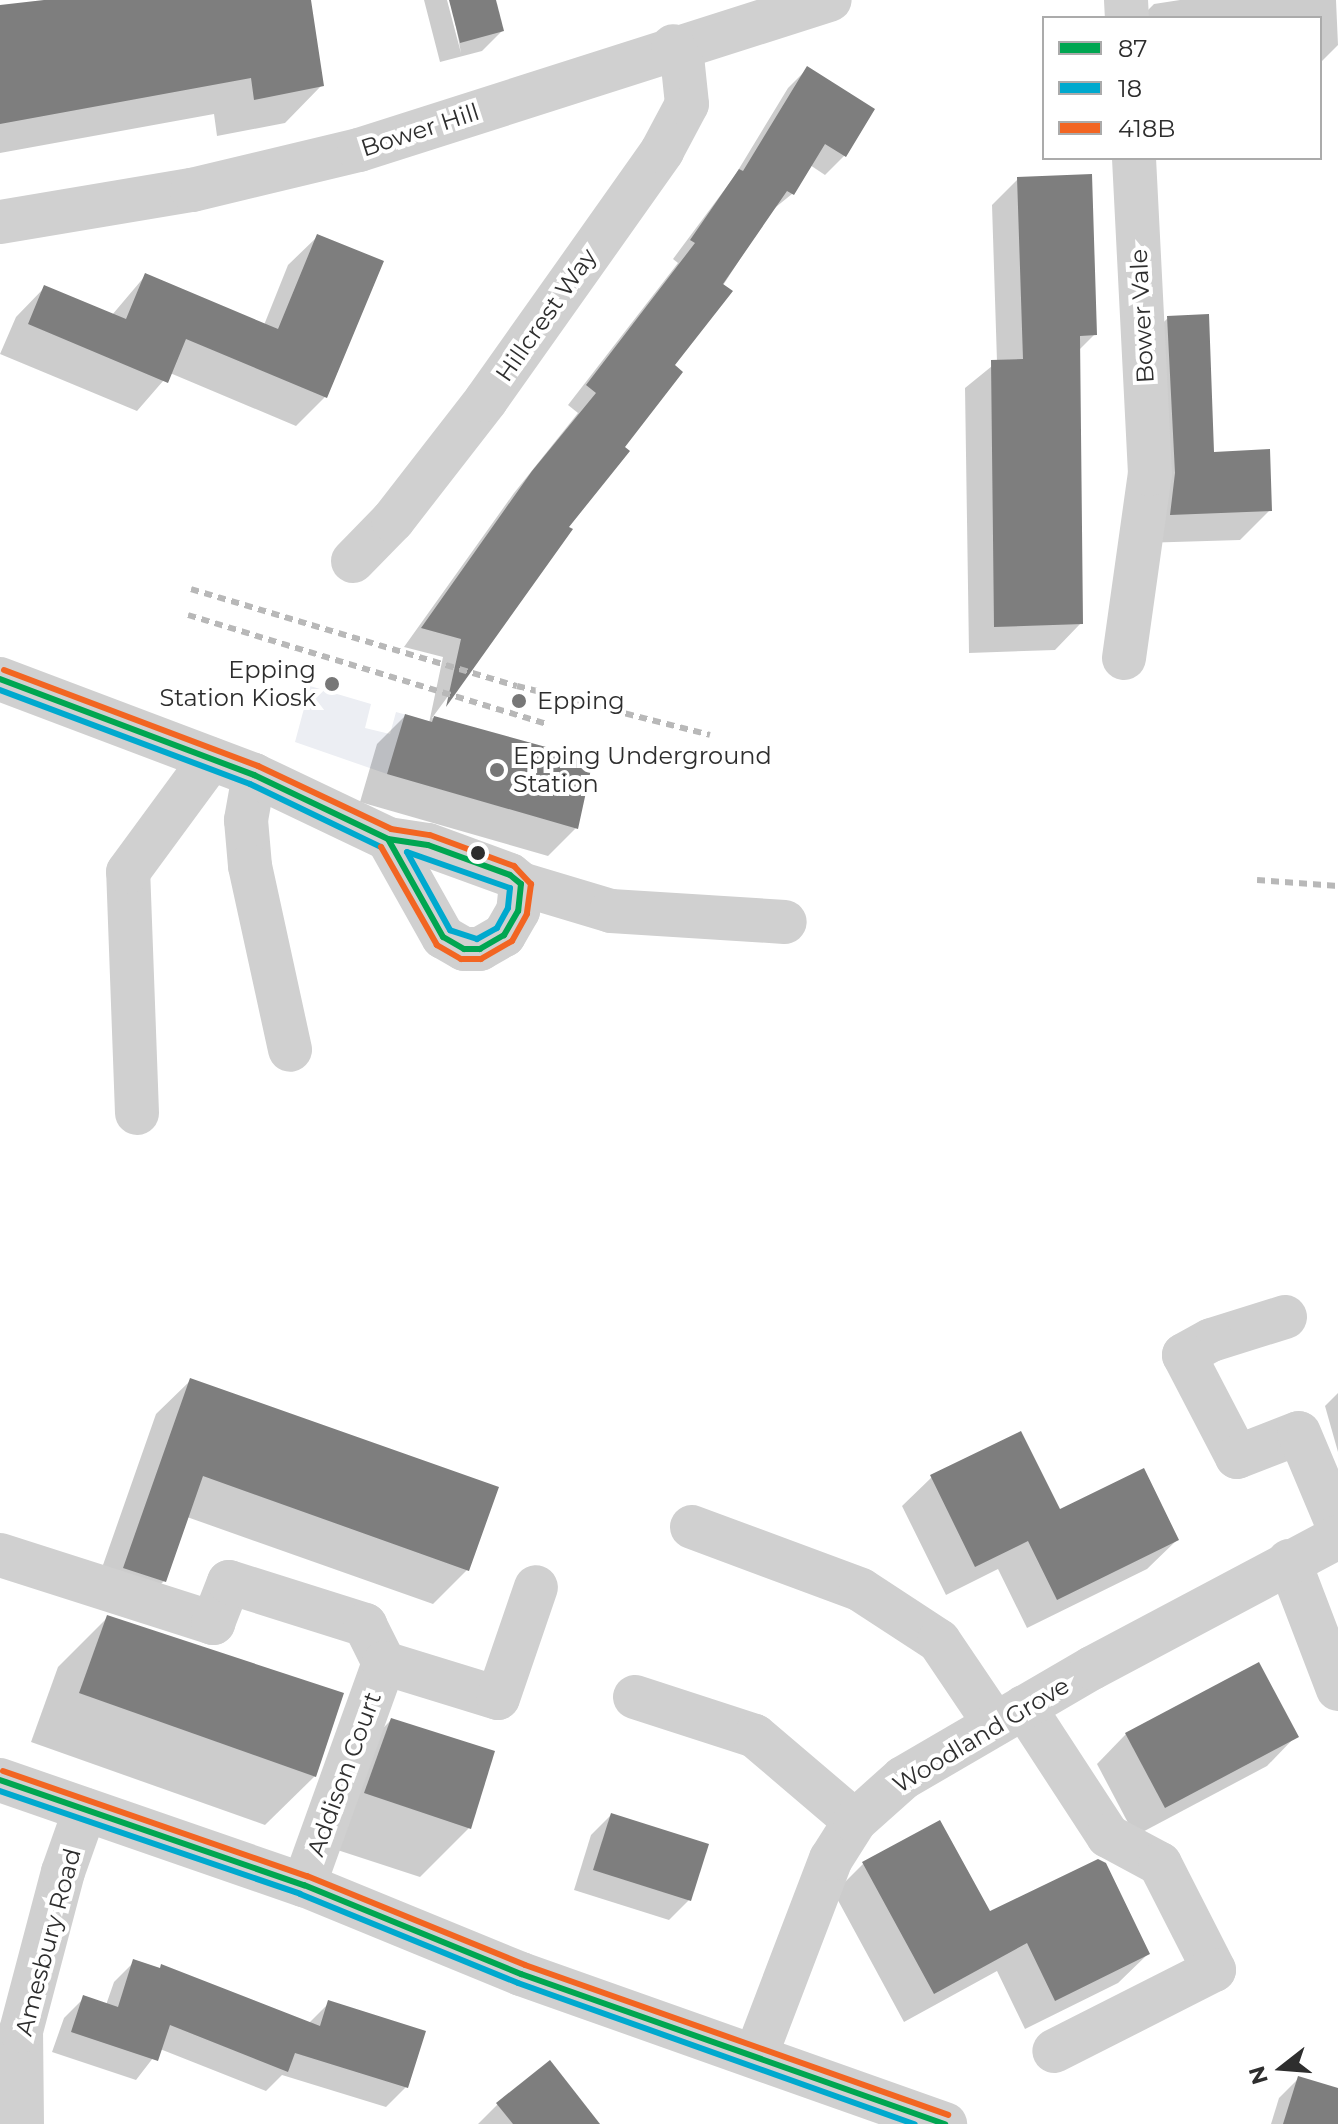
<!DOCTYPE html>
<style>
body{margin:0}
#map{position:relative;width:1338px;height:2124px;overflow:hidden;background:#fff;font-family:Montserrat,sans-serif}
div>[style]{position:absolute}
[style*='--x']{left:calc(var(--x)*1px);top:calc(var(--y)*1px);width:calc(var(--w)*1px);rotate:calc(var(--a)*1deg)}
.green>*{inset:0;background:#eceef3}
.shadow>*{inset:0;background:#0003}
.building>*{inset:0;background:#7e7e7e}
.minor>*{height:44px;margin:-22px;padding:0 22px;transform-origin:22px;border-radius:22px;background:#d0d0d0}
.rail>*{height:6px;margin-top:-3px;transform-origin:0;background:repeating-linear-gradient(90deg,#b8b8b8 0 8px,transparent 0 14px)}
.bus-1>*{height:6px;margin:-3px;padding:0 3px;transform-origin:3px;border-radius:3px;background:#00a651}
.bus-2>*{height:6px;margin:-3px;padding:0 3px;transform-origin:3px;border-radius:3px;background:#00a9ce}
.bus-3>*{height:6px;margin:-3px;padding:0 3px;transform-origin:3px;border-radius:3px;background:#f26522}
.dots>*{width:22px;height:22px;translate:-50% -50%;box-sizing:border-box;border:4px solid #fff;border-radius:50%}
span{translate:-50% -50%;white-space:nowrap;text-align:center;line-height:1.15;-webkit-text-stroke:8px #fff;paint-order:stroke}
.street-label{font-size:24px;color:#2e2e2e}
.poi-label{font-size:24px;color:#2e2e2e}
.right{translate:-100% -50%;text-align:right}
.left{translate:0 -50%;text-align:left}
.legend{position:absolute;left:1042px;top:16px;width:280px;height:144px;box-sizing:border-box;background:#fff;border:2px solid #ababab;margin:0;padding:10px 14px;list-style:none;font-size:24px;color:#2e2e2e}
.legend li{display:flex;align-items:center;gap:16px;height:40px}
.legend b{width:40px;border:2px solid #ababab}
.north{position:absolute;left:1242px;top:2028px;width:80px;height:80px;-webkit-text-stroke:6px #fff;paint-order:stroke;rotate:253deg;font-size:22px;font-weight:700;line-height:32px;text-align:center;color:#2e2e2e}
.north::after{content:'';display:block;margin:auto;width:28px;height:36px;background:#2e2e2e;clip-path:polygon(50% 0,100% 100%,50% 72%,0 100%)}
</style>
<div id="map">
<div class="green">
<div style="clip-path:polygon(310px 686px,371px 704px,365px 728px,390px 734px,396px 712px,432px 722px,387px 774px,295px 742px)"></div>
</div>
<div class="shadow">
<div style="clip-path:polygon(59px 0,309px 0,322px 85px,285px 123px,217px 136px,214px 114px,0 153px,0 7px)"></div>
<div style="clip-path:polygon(424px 0,447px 0,461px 53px,451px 0,494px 0,502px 31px,482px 51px,440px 62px)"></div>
<div style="clip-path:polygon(1180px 0,1336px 0,1338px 45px,1320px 63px,1320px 18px,1140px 18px,1154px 4px)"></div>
<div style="clip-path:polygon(807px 69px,872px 109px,844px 156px,825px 175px,810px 165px,792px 194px,771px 211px,567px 527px,570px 530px,432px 718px,591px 761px,576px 828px,548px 856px,360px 802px,377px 744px,405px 716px,429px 723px,443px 657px,404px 647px,514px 493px,578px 413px,568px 405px,678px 263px,673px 259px,734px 177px,788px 88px)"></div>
<div style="clip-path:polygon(1018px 179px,1095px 334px,1078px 351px,1081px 623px,1055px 650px,969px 653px,965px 388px,997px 362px,992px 205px)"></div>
<div style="clip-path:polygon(318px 236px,325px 397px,296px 426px,170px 373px,137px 411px,0 354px,16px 317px,45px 287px,112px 315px,145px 276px,264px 325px,288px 265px)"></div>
<div style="clip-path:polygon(1168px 318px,1212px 454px,1270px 510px,1240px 540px,1141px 543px,1138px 347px)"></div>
<div style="clip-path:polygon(191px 1380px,467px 1570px,433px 1604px,187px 1517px,164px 1581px,130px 1615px,90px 1602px,156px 1414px)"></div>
<div style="clip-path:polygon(1338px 1393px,1338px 1452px,1325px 1406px)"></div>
<div style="clip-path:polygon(932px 1477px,1059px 1512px,1177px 1540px,1147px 1569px,1027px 1628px,998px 1569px,946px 1595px,902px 1506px)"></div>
<div style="clip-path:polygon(107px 1618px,315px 1776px,265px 1825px,31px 1742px,58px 1667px)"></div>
<div style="clip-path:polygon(391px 1720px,469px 1828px,420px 1877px,316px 1843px,342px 1770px)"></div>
<div style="clip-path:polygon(1126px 1734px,1296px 1736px,1267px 1766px,1135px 1836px,1097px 1764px)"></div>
<div style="clip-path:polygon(611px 1815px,689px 1900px,669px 1920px,574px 1890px,591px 1835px)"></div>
<div style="clip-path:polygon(863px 1864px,989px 1914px,1148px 1954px,1118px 1983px,1025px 2029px,997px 1971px,904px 2022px,834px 1893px)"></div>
<div style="clip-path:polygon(134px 1962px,308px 2024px,329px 2003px,406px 2087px,386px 2107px,282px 2075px,266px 2091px,160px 2049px,136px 2080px,52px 2052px,64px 2018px,84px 1998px,106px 2005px,114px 1982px)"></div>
<div style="clip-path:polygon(1299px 2078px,1338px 2090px,1338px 2124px,1271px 2124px,1279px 2098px)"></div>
<div style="clip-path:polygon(498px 2104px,598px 2124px,478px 2124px)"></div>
</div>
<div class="building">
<div style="clip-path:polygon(44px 0,311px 0,324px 86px,254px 100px,251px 78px,0 124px,0 5px)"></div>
<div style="clip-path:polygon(449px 0,496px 0,504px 31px,460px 43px)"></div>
<div style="clip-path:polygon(807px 66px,875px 109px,846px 157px,825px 144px,794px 195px,787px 191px,723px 284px,733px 291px,675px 365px,683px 372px,625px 447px,630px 451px,569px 527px,573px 529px,446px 707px,461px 639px,421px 628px,532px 471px,596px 393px,586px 385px,695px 243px,690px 240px,739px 169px,743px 171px)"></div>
<div style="clip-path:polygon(1092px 174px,1097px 335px,1080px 336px,1083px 624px,994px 627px,991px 360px,1023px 359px,1017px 177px)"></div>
<div style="clip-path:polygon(317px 234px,384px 261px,327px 398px,186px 339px,168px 383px,28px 324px,44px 285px,126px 319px,145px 273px,278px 329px)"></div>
<div style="clip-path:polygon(1209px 314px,1214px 452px,1270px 449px,1272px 511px,1170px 515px,1175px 473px,1167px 316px)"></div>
<div style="clip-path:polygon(405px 714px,432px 722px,434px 716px,593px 760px,578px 829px,387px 774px)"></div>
<div style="clip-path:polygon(190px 1378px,499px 1487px,469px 1571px,203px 1476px,166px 1582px,123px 1568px)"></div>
<div style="clip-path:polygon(1021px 1431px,1060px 1509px,1144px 1468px,1179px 1540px,1057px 1600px,1028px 1541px,975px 1567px,930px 1475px)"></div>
<div style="clip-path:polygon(107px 1615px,344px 1693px,316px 1777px,79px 1693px)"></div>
<div style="clip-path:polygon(1259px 1662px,1299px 1737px,1165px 1808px,1125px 1733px)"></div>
<div style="clip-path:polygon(391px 1718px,495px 1751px,471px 1829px,364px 1793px)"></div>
<div style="clip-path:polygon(611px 1813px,709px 1844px,691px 1901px,593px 1870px)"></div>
<div style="clip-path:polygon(940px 1820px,990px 1911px,1098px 1859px,1106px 1863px,1150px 1954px,1055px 2001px,1027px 1943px,934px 1994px,862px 1862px)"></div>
<div style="clip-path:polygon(133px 1959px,160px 1968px,161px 1964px,320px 2026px,328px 2000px,426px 2031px,408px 2088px,295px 2053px,288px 2072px,170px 2025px,158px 2061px,71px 2032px,83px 1995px,118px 2007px)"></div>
<div style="clip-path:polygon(550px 2060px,600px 2124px,513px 2124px,496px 2103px)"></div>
<div style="clip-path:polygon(1298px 2076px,1338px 2088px,1338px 2124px,1283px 2124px)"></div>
</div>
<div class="minor">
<div style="--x:1126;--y:0;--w:18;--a:87"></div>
<div style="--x:0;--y:222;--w:195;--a:-9.5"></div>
<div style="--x:192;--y:190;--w:172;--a:-13.5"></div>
<div style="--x:359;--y:150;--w:494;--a:-17.7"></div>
<div style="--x:353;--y:561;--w:57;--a:-45.7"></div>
<div style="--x:393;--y:520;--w:152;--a:-52.2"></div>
<div style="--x:486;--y:400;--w:305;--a:-54.7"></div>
<div style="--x:662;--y:151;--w:53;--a:-62"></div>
<div style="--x:687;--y:104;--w:37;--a:-96"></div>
<div style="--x:683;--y:67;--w:23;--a:-115"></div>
<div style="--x:1124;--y:658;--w:186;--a:-82"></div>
<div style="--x:1150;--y:474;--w:316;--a:-92.9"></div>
<div style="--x:0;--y:679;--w:272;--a:20.7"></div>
<div style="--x:254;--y:775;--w:148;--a:25.5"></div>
<div style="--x:388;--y:839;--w:40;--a:8.5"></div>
<div style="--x:428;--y:845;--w:87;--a:20.1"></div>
<div style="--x:510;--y:875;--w:14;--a:39"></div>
<div style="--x:521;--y:884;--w:27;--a:96"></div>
<div style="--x:518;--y:911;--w:28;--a:120"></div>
<div style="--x:504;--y:935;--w:28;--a:150"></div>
<div style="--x:480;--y:949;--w:16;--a:180"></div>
<div style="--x:464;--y:949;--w:24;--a:-150"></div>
<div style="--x:443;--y:937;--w:112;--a:-119.3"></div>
<div style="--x:254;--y:775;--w:46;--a:100.1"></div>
<div style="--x:246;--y:820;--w:46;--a:85"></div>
<div style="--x:250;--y:866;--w:188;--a:77.7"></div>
<div style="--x:521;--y:884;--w:94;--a:16.7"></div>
<div style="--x:611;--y:911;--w:174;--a:3.6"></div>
<div style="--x:137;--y:1113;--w:241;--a:-92.1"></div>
<div style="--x:128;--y:872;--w:140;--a:-53.7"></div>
<div style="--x:1285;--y:1317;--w:77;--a:162.7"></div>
<div style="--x:1211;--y:1340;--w:31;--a:151"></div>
<div style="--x:1184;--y:1355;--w:115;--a:62.5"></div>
<div style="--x:1237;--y:1457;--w:66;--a:-21.2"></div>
<div style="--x:1299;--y:1433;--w:101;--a:67.2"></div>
<div style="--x:692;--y:1527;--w:180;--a:20.4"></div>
<div style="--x:861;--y:1590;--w:93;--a:33.2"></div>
<div style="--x:939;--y:1641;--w:100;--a:56"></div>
<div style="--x:0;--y:1555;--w:224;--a:17.7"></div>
<div style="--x:213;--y:1623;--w:44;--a:-68.7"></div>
<div style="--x:229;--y:1582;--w:143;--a:17.5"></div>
<div style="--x:365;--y:1625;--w:42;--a:63.4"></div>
<div style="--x:1289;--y:1561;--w:137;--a:69.1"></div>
<div style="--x:635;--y:1697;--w:126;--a:18"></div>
<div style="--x:755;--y:1736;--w:131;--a:40.4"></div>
<div style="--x:1024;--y:1707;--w:154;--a:56.9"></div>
<div style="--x:1108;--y:1836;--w:59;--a:28.3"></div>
<div style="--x:1160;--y:1864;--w:119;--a:63"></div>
<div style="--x:1214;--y:1970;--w:179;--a:153.1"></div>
<div style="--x:0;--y:1780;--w:322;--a:19.1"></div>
<div style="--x:304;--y:1885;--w:235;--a:22.3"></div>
<div style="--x:521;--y:1974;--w:450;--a:19.5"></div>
<div style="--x:304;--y:1885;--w:236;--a:-70.2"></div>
<div style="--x:384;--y:1663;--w:119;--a:17.1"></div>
<div style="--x:498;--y:1698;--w:117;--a:-71.1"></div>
<div style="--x:756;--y:2055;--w:210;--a:-69.1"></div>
<div style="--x:831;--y:1859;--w:45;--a:-57.7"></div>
<div style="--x:855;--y:1821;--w:64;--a:-41.9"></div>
<div style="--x:903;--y:1778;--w:219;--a:-30.2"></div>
<div style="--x:1092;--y:1668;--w:279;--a:-28"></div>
<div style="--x:22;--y:2124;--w:93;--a:-90.6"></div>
<div style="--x:21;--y:2031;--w:164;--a:-75.2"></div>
<div style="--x:63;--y:1872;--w:66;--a:-70.5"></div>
</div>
<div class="rail">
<div style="--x:191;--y:589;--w:340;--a:16.6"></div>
<div style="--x:517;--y:686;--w:199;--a:14.2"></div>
<div style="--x:188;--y:615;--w:377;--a:16.9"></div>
<div style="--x:1257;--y:880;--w:81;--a:4.2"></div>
</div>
<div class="bus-1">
<div style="--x:0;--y:679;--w:272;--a:20.7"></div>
<div style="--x:254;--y:775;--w:148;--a:25.5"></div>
<div style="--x:388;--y:839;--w:40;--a:8.5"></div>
<div style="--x:428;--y:845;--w:87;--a:20.1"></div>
<div style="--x:510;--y:875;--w:14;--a:39"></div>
<div style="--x:521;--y:884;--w:27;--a:96"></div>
<div style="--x:518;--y:911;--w:28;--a:120"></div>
<div style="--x:504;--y:935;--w:28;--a:150"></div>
<div style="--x:480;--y:949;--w:16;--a:180"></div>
<div style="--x:464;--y:949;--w:24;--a:-150"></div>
<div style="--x:443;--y:937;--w:112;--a:-119.3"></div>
<div style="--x:0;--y:1780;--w:322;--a:19.1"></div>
<div style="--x:304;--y:1885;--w:235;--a:22.3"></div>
<div style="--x:521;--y:1974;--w:450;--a:19.5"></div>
</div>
<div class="bus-2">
<div style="--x:0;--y:690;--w:267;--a:20.6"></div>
<div style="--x:250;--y:784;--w:145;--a:25.7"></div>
<div style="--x:407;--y:852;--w:109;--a:19.3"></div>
<div style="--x:510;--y:888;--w:20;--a:96"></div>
<div style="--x:508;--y:908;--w:23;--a:119"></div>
<div style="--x:497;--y:928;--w:23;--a:151"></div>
<div style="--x:477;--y:939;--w:28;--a:-162"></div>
<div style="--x:450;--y:930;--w:89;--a:-118.9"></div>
<div style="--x:0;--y:1791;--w:317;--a:18.9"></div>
<div style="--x:300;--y:1894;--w:235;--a:22.2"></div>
<div style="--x:518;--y:1983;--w:421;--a:19.6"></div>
</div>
<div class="bus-3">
<div style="--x:4;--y:670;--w:272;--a:20.7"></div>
<div style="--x:258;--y:766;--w:147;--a:25.3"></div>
<div style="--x:391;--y:829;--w:39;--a:9"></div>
<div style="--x:430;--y:835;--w:90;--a:20.3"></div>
<div style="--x:514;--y:866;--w:25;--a:47"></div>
<div style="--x:531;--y:884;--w:30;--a:98"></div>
<div style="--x:527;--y:914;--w:31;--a:119"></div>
<div style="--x:512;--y:941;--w:36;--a:150"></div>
<div style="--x:481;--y:959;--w:20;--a:180"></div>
<div style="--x:461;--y:959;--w:28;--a:-150"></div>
<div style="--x:437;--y:945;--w:113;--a:-119.7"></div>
<div style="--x:3;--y:1771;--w:322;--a:19.1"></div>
<div style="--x:307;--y:1876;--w:235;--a:22.2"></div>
<div style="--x:525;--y:1965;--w:449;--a:19.5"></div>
</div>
<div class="dots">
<div style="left:332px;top:684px;background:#777"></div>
<div style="left:519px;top:701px;background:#777"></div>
<div style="left:497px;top:770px;background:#777"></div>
<div style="left:478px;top:853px;background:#2e2e2e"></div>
</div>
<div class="street-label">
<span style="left:420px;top:130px;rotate:-18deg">Bower Hill</span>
<span style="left:546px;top:315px;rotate:-55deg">Hillcrest Way</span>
<span style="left:1142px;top:316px;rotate:-93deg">Bower Vale</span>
<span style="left:981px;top:1735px;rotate:-31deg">Woodland Grove</span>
<span style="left:344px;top:1774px;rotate:-70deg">Addison Court</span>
<span style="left:48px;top:1942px;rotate:-75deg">Amesbury Road</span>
</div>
<div class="poi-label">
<span class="right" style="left:316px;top:684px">Epping<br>Station Kiosk</span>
<span class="left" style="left:537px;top:701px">Epping</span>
<span class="left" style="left:513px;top:770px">Epping Underground<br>Station</span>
</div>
<ul class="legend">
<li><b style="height:10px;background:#00a651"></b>87</li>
<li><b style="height:10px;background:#00a9ce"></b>18</li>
<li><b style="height:10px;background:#f26522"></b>418B</li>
</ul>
<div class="north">N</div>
</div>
